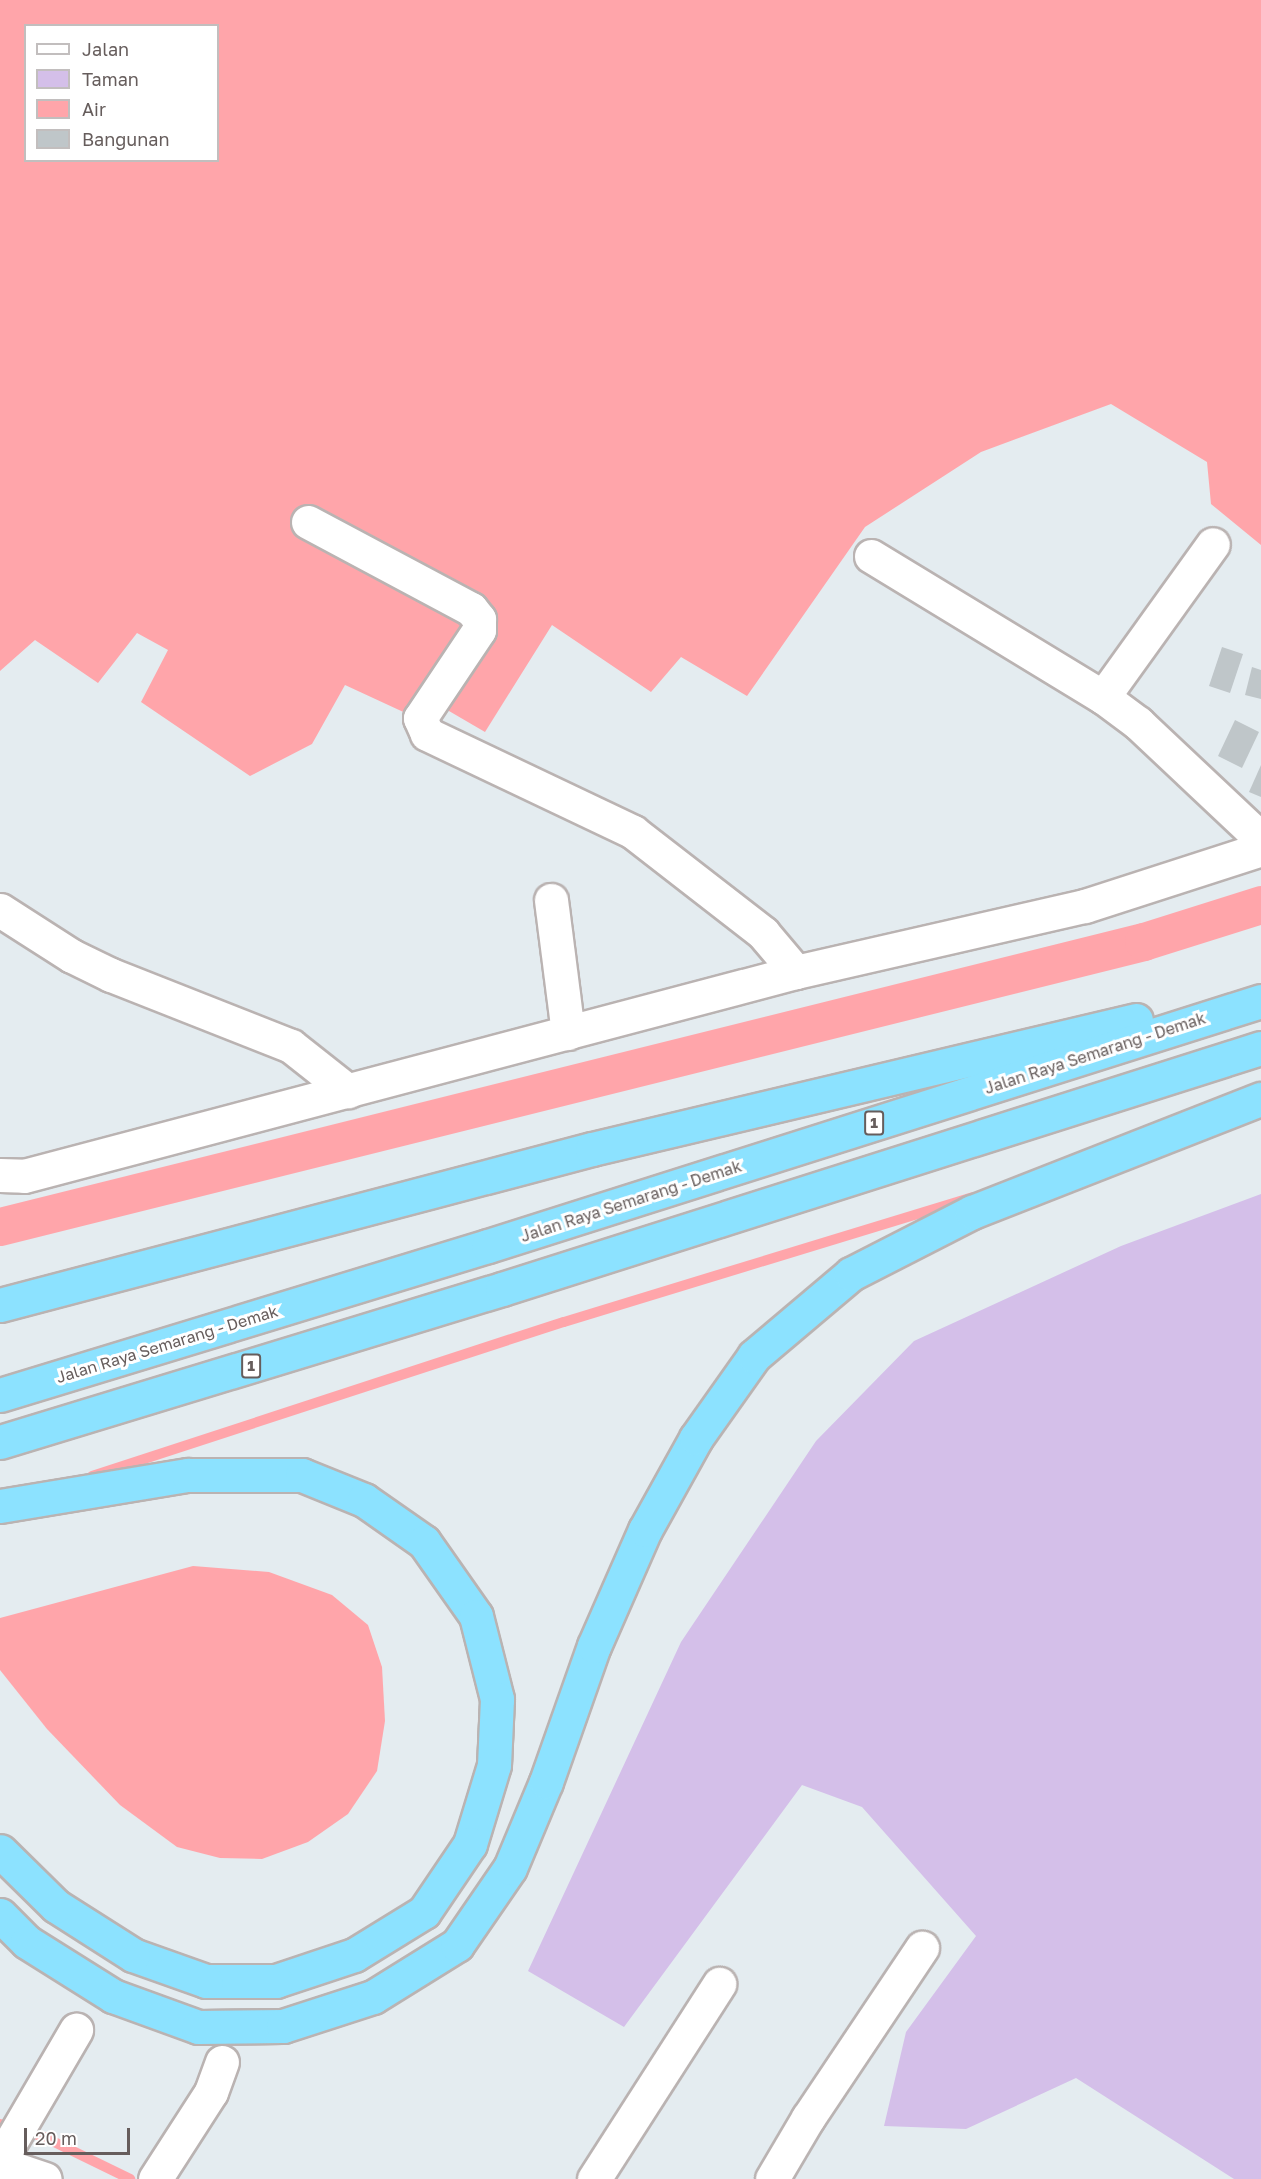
<!DOCTYPE html>
<style>
body{margin:0}
#map{position:relative;width:1261px;height:2179px;overflow:hidden;background:#e4ecf0;font-family:"Golos Text",sans-serif}
div>[style]{position:absolute}
[style*='--x']{left:calc(var(--x)*1px);top:calc(var(--y)*1px);width:calc(var(--w)*1px);rotate:calc(var(--a)*1deg)}
.green>*{inset:0;background:#d4bfe9}
.water>*{inset:0;background:#ffa5aa}
.stream>*{height:10px;margin:-5px;padding:0 5px;transform-origin:5px;border-radius:5px;background:#ffa5aa}
.canal>*{height:38px;margin:-19px;padding:0 19px;transform-origin:19px;border-radius:19px;background:#ffa5aa}
.building>*{inset:0;background:#bfc6c9}
.roads{filter:drop-shadow(2px 0 #bab3b2) drop-shadow(-2px 0 #bab3b2) drop-shadow(0 2px #bab3b2) drop-shadow(0 -2px #bab3b2)}
.minor>*{height:33px;margin:-16.5px;padding:0 16.5px;transform-origin:16.5px;border-radius:16.5px;background:#fff}
.highway>*{height:33px;margin:-16.5px;padding:0 16.5px;transform-origin:16.5px;border-radius:16.5px;background:#8ce2ff}
span{translate:-50% -50%;white-space:nowrap;text-align:center;line-height:1.15;-webkit-text-stroke:6px #fff;paint-order:stroke}
.shield-label span{padding:2px 4px;background:#fff;border:2px solid;border-radius:4px;-webkit-text-stroke-width:0}
.shield-label{font-size:15px;color:#665d5c;font-weight:700}
.street-label{font-size:16px;color:#665d5c}
.legend{position:absolute;left:24px;top:24px;width:195px;height:138px;box-sizing:border-box;background:#fff;border:2px solid #c2bebe;margin:0;padding:8px 10px;list-style:none;font-size:18px;color:#665d5c}
.legend li{display:flex;align-items:center;gap:12px;height:30px}
.legend b{width:30px;border:2px solid #c2bebe}
.scale{position:absolute;left:24px;top:2128px;width:106px;height:27px;box-sizing:border-box;border:3px solid #665d5c;border-top:0;padding-left:8px;font-size:18px;line-height:21px;white-space:nowrap;color:#665d5c;-webkit-text-stroke:4px #fff;paint-order:stroke}
</style>
<div id="map">
<div class="green">
<div style="clip-path:polygon(1261px 1194px,1261px 2179px,1234px 2179px,1076px 2078px,966px 2129px,884px 2126px,906px 2032px,976px 1936px,862px 1807px,802px 1785px,624px 2027px,528px 1971px,681px 1642px,816px 1441px,914px 1341px,1121px 1246px)"></div>
</div>
<div class="water">
<div style="clip-path:polygon(evenodd,0 0,1261px 0,1261px 545px,1211px 504px,1207px 462px,1111px 404px,981px 452px,865px 527px,747px 696px,681px 657px,651px 692px,552px 625px,485px 732px,425px 697px,412px 716px,345px 685px,312px 744px,250px 776px,141px 702px,168px 650px,137px 633px,98px 683px,35px 640px,0 671px,0 0,26px 26px,218px 26px,218px 160px,26px 160px,26px 26px)"></div>
<div style="clip-path:polygon(193px 1566px,269px 1572px,332px 1595px,368px 1625px,382px 1667px,385px 1721px,377px 1771px,348px 1814px,308px 1842px,262px 1859px,220px 1858px,177px 1847px,120px 1805px,47px 1729px,0 1670px,0 1618px)"></div>
</div>
<div class="stream">
<div style="--x:92;--y:1476;--w:496;--a:-18.1"></div>
<div style="--x:564;--y:1322;--w:427;--a:-17"></div>
<div style="--x:0;--y:2124;--w:46;--a:16.5"></div>
<div style="--x:44;--y:2137;--w:96;--a:26"></div>
</div>
<div class="canal">
<div style="--x:0;--y:1227;--w:1179;--a:-13.99"></div>
<div style="--x:1144;--y:942;--w:123;--a:-17.5"></div>
</div>
<div class="building">
<div style="clip-path:polygon(1222px 647px,1243px 654px,1230px 693px,1209px 686px)"></div>
<div style="clip-path:polygon(1252px 667px,1261px 670px,1261px 699px,1245px 695px)"></div>
<div style="clip-path:polygon(1235px 720px,1259px 732px,1242px 768px,1218px 756px)"></div>
<div style="clip-path:polygon(1261px 765px,1261px 797px,1249px 792px)"></div>
</div>
<div class="roads">
<div class="minor">
<div style="--x:308;--y:522;--w:185;--a:28.1"></div>
<div style="--x:471;--y:609;--w:13;--a:51"></div>
<div style="--x:479;--y:619;--w:11;--a:90"></div>
<div style="--x:479;--y:630;--w:106;--a:123.8"></div>
<div style="--x:420;--y:718;--w:17;--a:66"></div>
<div style="--x:427;--y:734;--w:228;--a:25.4"></div>
<div style="--x:633;--y:832;--w:165;--a:37.8"></div>
<div style="--x:763;--y:933;--w:51;--a:49.8"></div>
<div style="--x:871;--y:556;--w:271;--a:31.3"></div>
<div style="--x:1103;--y:697;--w:44;--a:36.6"></div>
<div style="--x:1138;--y:723;--w:169;--a:43.3"></div>
<div style="--x:1103;--y:697;--w:188;--a:-54.3"></div>
<div style="--x:551;--y:900;--w:134;--a:82.7"></div>
<div style="--x:0;--y:910;--w:85;--a:32.6"></div>
<div style="--x:72;--y:956;--w:43;--a:26"></div>
<div style="--x:111;--y:975;--w:193;--a:21.5"></div>
<div style="--x:291;--y:1046;--w:73;--a:38.3"></div>
<div style="--x:0;--y:1175;--w:24;--a:2"></div>
<div style="--x:24;--y:1176;--w:798;--a:-14.8"></div>
<div style="--x:796;--y:972;--w:296;--a:-12.9"></div>
<div style="--x:1085;--y:906;--w:185;--a:-17.9"></div>
<div style="--x:0;--y:2160;--w:151;--a:-59.7"></div>
<div style="--x:0;--y:2164;--w:47;--a:18.4"></div>
<div style="--x:155;--y:2179;--w:103;--a:-57.2"></div>
<div style="--x:211;--y:2092;--w:32;--a:-70"></div>
<div style="--x:594;--y:2179;--w:232;--a:-57.3"></div>
<div style="--x:772;--y:2179;--w:71;--a:-59.5"></div>
<div style="--x:808;--y:2118;--w:205;--a:-56.2"></div>
</div>
<div class="highway">
<div style="--x:0;--y:1305;--w:612;--a:-14.76"></div>
<div style="--x:592;--y:1149;--w:559;--a:-13.34"></div>
<div style="--x:0;--y:1395;--w:510;--a:-16.98"></div>
<div style="--x:488;--y:1246;--w:811;--a:-17.59"></div>
<div style="--x:0;--y:1442;--w:525;--a:-16.95"></div>
<div style="--x:502;--y:1289;--w:796;--a:-17.62"></div>
<div style="--x:0;--y:1506;--w:191;--a:-9.4"></div>
<div style="--x:188;--y:1475;--w:114;--a:0"></div>
<div style="--x:302;--y:1475;--w:67;--a:22"></div>
<div style="--x:364;--y:1500;--w:73;--a:35"></div>
<div style="--x:424;--y:1542;--w:90;--a:54.9"></div>
<div style="--x:476;--y:1616;--w:86;--a:75.8"></div>
<div style="--x:497;--y:1699;--w:66;--a:92.6"></div>
<div style="--x:494;--y:1765;--w:83;--a:106.9"></div>
<div style="--x:470;--y:1844;--w:82;--a:124.1"></div>
<div style="--x:424;--y:1912;--w:82;--a:148.4"></div>
<div style="--x:354;--y:1955;--w:82;--a:161.6"></div>
<div style="--x:276;--y:1981;--w:70;--a:180"></div>
<div style="--x:206;--y:1981;--w:77;--a:-160.4"></div>
<div style="--x:133;--y:1955;--w:91;--a:-147.5"></div>
<div style="--x:56;--y:1906;--w:78;--a:-135.5"></div>
<div style="--x:0;--y:1915;--w:38;--a:45"></div>
<div style="--x:27;--y:1942;--w:102;--a:32.1"></div>
<div style="--x:113;--y:1996;--w:90;--a:20"></div>
<div style="--x:198;--y:2027;--w:85;--a:-0.7"></div>
<div style="--x:283;--y:2026;--w:95;--a:-17.9"></div>
<div style="--x:373;--y:1997;--w:99;--a:-31.8"></div>
<div style="--x:457;--y:1945;--w:93;--a:-55.5"></div>
<div style="--x:510;--y:1868;--w:93;--a:-67.3"></div>
<div style="--x:546;--y:1782;--w:144;--a:-70.6"></div>
<div style="--x:594;--y:1646;--w:127;--a:-66.3"></div>
<div style="--x:645;--y:1530;--w:105;--a:-61"></div>
<div style="--x:696;--y:1438;--w:100;--a:-54.7"></div>
<div style="--x:754;--y:1356;--w:127;--a:-40.2"></div>
<div style="--x:851;--y:1274;--w:136;--a:-27.1"></div>
<div style="--x:972;--y:1212;--w:310;--a:-21.4"></div>
</div>
</div>
<div class="shield-label">
<span style="left:874px;top:1123px">1</span>
<span style="left:251px;top:1366px">1</span>
</div>
<div class="street-label">
<span style="left:1095px;top:1053px;rotate:-18deg">Jalan Raya Semarang - Demak</span>
<span style="left:631px;top:1201px;rotate:-18deg">Jalan Raya Semarang - Demak</span>
<span style="left:167px;top:1344px;rotate:-17deg">Jalan Raya Semarang - Demak</span>
</div>
<ul class="legend">
<li><b style="height:8px;background:#fff"></b>Jalan</li>
<li><b style="height:16px;background:#d4bfe9"></b>Taman</li>
<li><b style="height:16px;background:#ffa5aa"></b>Air</li>
<li><b style="height:16px;background:#bfc6c9"></b>Bangunan</li>
</ul>
<div class="scale">20 m</div>
</div>
